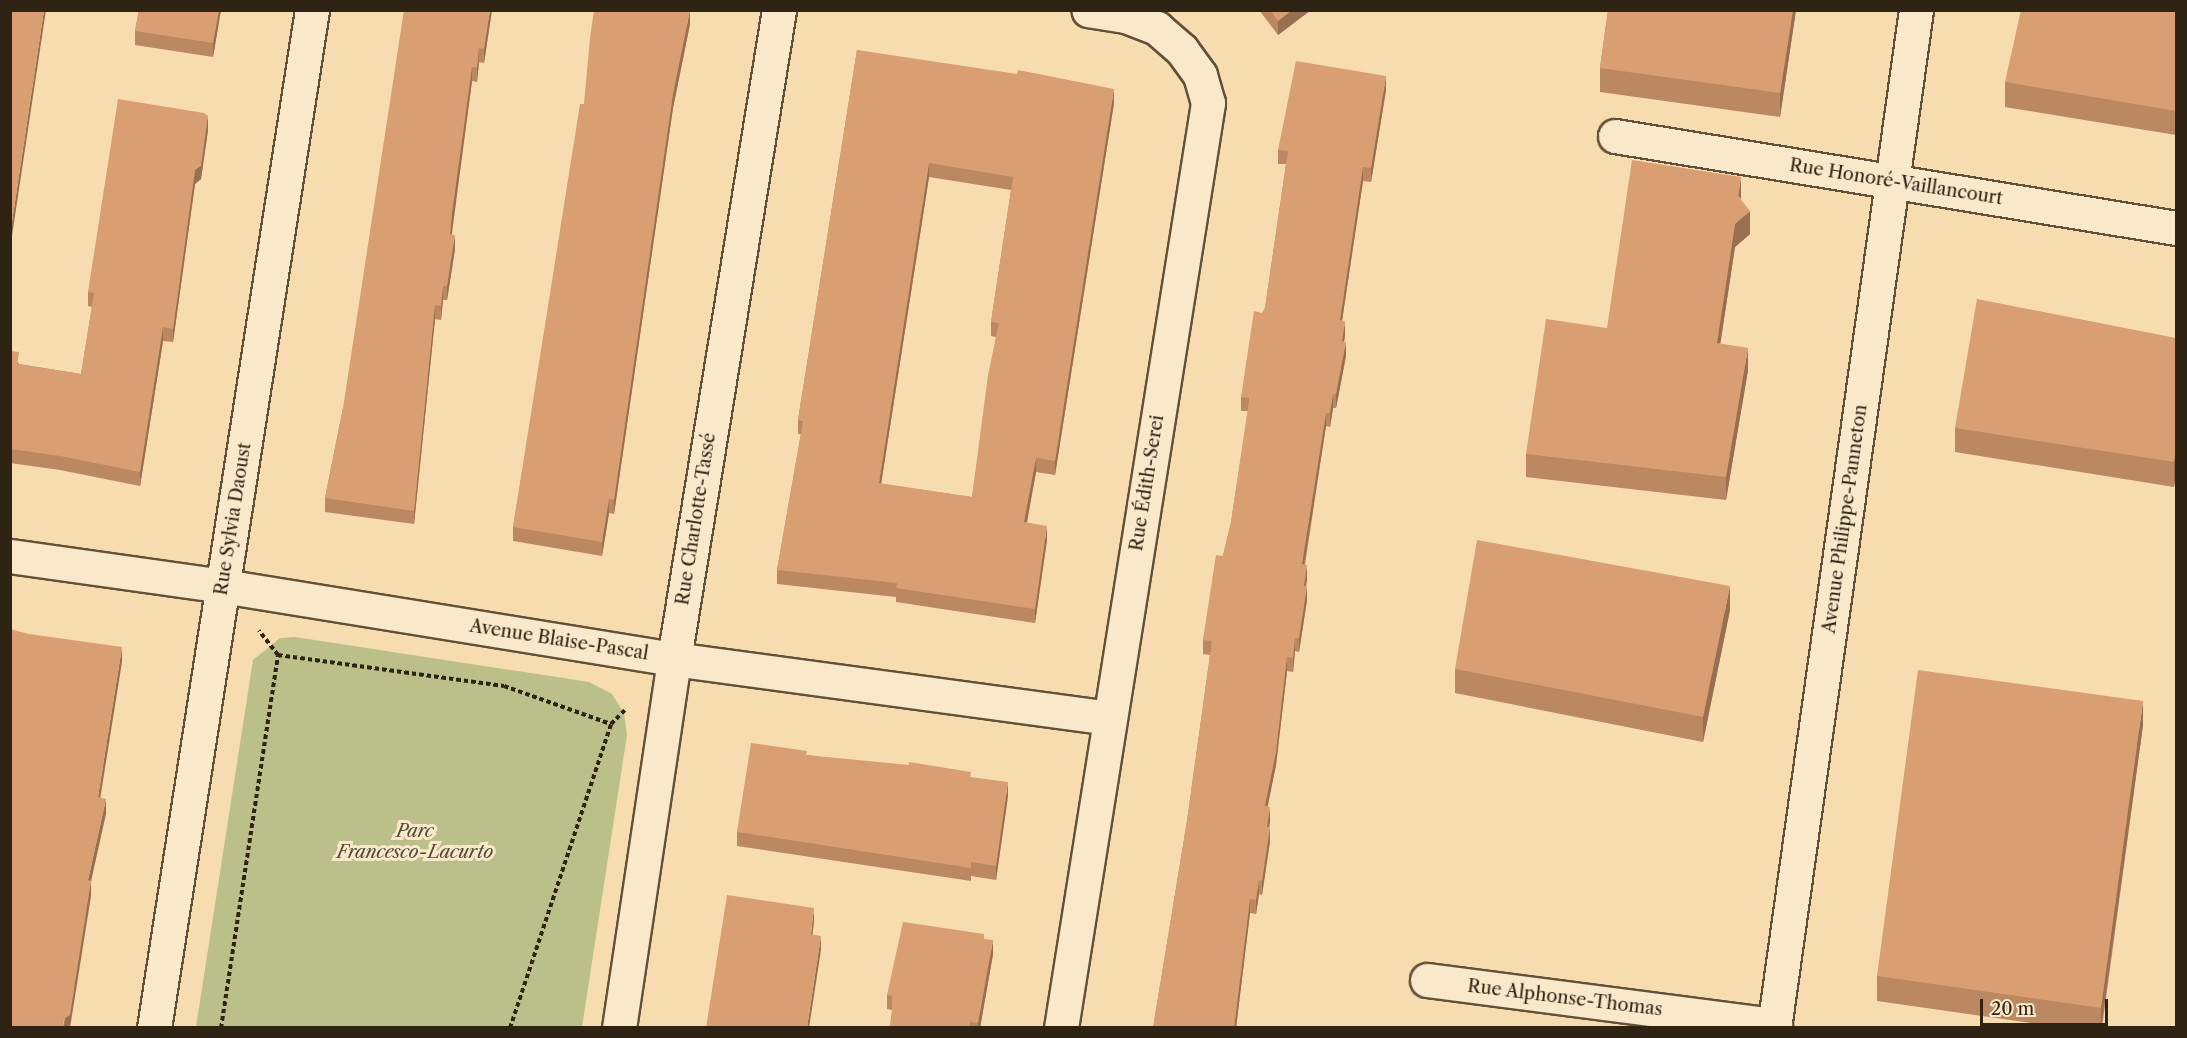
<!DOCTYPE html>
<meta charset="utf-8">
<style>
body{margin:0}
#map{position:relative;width:2187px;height:1038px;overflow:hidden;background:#f6dcae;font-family:"Libre Caslon Text",serif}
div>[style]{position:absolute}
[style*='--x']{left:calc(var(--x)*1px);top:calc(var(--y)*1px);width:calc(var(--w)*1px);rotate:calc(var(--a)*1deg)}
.green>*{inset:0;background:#bbc08b}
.path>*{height:4px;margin-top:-2px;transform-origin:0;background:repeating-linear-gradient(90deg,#2f2314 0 4.5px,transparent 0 7.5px)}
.roads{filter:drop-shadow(2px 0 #61513a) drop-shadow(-2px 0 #61513a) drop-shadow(0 2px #61513a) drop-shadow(0 -2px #61513a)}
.minor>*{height:33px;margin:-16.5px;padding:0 16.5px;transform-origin:16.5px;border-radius:16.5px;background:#f9e8ca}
.wall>*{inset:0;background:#bb8862}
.shaded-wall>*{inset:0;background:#986f50}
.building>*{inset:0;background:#d99e72}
span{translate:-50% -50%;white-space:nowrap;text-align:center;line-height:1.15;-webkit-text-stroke:6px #f9e8ca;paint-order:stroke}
.street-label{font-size:18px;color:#2f2314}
.park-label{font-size:18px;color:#524a32;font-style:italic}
.frame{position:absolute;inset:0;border:12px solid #2f2314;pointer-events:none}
.scale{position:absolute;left:1980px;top:999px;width:128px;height:27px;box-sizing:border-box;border:3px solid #2f2314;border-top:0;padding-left:8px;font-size:18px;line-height:21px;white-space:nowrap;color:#2f2314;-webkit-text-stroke:4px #f9e8ca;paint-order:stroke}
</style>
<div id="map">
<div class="green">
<div style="clip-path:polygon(295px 637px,589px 682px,612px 694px,624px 713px,627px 735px,582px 1027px,196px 1027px,253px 660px,280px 638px)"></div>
</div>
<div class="path">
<div style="--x:278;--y:655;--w:228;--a:7.8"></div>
<div style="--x:504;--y:686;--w:114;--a:19.6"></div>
<div style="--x:221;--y:1028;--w:377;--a:-81.3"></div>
<div style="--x:278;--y:655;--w:31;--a:-128"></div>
<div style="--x:510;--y:1028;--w:320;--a:-71.6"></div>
<div style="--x:611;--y:724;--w:21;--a:-45"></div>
</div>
<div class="roads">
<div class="minor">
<div style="--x:1615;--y:136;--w:568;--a:9.31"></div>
<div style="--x:10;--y:556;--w:215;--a:8"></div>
<div style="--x:223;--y:586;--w:457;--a:9.2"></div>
<div style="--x:674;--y:659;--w:439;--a:7.7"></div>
<div style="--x:1427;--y:980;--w:351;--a:7.4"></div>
<div style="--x:154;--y:1028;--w:1030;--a:-81.18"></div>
<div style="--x:619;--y:1028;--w:373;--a:-81.5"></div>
<div style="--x:674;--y:659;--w:657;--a:-80.81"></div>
<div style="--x:1061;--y:1028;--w:937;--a:-80.97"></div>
<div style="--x:1208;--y:103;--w:29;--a:-106"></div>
<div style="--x:1200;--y:75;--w:31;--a:-126"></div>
<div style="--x:1182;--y:50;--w:33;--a:-139"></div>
<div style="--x:1157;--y:28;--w:34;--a:-159"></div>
<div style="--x:1125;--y:16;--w:37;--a:-171"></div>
<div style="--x:1774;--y:1028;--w:1028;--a:-82.06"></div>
</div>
</div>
<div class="wall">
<div style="clip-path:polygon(139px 10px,221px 10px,213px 57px,135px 45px,135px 31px)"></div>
<div style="clip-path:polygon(492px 10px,484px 63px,479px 62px,477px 82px,472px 81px,452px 227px,452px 235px,455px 249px,447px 300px,443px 300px,441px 320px,435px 319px,414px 524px,325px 512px,325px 498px,343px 408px)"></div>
<div style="clip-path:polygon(1259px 10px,1311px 10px,1278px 35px)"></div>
<div style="clip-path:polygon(1608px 10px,1796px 10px,1780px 117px,1600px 92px,1600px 68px)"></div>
<div style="clip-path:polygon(2176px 10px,2176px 135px,2005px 107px,2005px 82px)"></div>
<div style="clip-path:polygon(690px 24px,673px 108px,614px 514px,609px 513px,602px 556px,513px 541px,513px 527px,584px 104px)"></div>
<div style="clip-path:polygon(evenodd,857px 50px,1114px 103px,1055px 475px,1036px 472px,1027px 523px,1047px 540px,1035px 623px,896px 602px,896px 597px,777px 584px,777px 570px,801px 434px,798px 434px,798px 420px,857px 50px,929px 177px,1011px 190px,991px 322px,991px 336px,996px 337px,972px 497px,881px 484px,929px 177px)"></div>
<div style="clip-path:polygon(1386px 90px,1371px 182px,1363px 181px,1342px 321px,1345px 335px,1344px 342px,1346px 356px,1336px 408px,1333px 408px,1330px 427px,1326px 426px,1305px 565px,1307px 579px,1306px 586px,1307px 600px,1299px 652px,1295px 651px,1293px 672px,1287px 671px,1276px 765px,1267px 806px,1270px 821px,1269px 827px,1270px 841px,1262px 895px,1259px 894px,1256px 914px,1250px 913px,1236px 1028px,1153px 1028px,1187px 821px,1210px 655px,1203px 654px,1203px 640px,1231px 522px,1248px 411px,1241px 411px,1241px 397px,1262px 313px,1265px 308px,1286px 164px,1278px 164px,1278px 150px)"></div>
<div style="clip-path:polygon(208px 130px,201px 179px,195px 184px,173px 342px,163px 341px,140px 486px,60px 470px,10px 463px,10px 351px,19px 364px,81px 374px,92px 307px,88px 306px,88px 292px)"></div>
<div style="clip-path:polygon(1741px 200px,1750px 234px,1735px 247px,1720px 344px,1748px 370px,1726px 500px,1526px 477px,1526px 454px,1607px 328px)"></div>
<div style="clip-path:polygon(2176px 338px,2176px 472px,2174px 487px,1955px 452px,1955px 428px)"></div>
<div style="clip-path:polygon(1730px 610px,1703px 742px,1455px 693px,1455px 669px)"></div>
<div style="clip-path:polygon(2143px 725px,2102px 1028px,2066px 1028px,1877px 1001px,1877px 976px)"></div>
<div style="clip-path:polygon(807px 755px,971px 777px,1008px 796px,996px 880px,971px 876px,971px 881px,737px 846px,737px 832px)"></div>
<div style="clip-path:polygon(984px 939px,993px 954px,980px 1028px,890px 1028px,892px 1010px,887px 1009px,887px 995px)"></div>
</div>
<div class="shaded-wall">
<div style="clip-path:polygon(44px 10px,46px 10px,10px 249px,10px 235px)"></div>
<div style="clip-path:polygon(219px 10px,221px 10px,213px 57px,213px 43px)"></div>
<div style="clip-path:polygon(490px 10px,492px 10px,484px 63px,484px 49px)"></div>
<div style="clip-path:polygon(690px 10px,690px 24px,673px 108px,614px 514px,614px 500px,673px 94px)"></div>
<div style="clip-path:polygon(1292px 10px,1311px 10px,1278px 35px,1278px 21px)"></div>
<div style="clip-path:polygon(1793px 10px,1796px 10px,1780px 117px,1780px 93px)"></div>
<div style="clip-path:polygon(479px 48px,479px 62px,477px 82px,477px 68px)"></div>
<div style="clip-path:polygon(472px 67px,472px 81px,450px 248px,450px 234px,452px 213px)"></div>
<div style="clip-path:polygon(1386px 76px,1386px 90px,1371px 182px,1371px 168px)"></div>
<div style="clip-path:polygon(1114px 89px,1114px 103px,1055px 475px,1055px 461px)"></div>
<div style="clip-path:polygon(208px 116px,208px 130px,201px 179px,195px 184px,173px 342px,173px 329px,195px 170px)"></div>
<div style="clip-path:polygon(929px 163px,929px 177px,879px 497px,879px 483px)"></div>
<div style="clip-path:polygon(1363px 167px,1363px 181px,1340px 334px,1340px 320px)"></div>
<div style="clip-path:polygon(1741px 177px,1741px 199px,1738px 196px)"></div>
<div style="clip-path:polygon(1750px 211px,1750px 234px,1735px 247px,1717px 366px,1717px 343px,1735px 224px)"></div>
<div style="clip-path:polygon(455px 235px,455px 249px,447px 300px,447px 286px)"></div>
<div style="clip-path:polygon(443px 286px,443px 300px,441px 320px,441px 306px)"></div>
<div style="clip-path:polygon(435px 305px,435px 319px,414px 524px,414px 511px)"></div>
<div style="clip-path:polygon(1345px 321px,1345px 335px,1342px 355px,1342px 341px)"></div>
<div style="clip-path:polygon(163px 327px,163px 341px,140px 486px,140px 472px)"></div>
<div style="clip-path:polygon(1346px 342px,1346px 356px,1336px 408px,1336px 394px)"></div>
<div style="clip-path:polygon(1748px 348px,1748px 370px,1726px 500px,1726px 477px)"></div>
<div style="clip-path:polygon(1333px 394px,1333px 408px,1330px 427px,1330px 413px)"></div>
<div style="clip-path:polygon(1326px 413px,1326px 426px,1302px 578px,1302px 564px)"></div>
<div style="clip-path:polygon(2176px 447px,2176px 472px,2174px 487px,2174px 462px)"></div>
<div style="clip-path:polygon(1036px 458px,1036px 472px,1024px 536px,1024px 522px)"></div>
<div style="clip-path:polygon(609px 499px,609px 513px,602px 556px,602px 542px)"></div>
<div style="clip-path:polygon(1047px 526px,1047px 540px,1035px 623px,1035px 609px)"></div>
<div style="clip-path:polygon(1307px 565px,1307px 579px,1304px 599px,1304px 586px)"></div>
<div style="clip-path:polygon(1307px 586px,1307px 600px,1299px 652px,1299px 638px)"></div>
<div style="clip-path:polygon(1730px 586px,1730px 610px,1703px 742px,1703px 717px)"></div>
<div style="clip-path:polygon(1295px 638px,1295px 651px,1293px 672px,1293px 658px)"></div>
<div style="clip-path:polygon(122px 647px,122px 662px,98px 812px,98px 797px)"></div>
<div style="clip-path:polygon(1287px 657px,1287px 671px,1276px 765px,1265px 820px,1265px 806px)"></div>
<div style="clip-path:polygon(2143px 701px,2143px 725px,2101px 1028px,2101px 1008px)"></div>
<div style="clip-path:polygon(1008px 782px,1008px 796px,996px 880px,996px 866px)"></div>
<div style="clip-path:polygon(106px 799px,106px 814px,88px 895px,88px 880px)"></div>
<div style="clip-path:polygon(1270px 807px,1270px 821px,1267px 841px,1267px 827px)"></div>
<div style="clip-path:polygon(1270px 827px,1270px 841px,1262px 895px,1262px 881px)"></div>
<div style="clip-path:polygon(1259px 880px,1259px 894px,1256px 914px,1256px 900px)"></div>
<div style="clip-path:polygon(91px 881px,91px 896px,70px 1028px,63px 1028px)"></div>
<div style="clip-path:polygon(1250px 899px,1250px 913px,1236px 1028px,1234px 1028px)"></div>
<div style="clip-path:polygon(814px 908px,814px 922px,811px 948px,811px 934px)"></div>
<div style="clip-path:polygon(821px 936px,821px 950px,809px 1028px,807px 1028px)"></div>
<div style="clip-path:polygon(993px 940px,993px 954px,980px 1028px,978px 1028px,978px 1023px)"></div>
</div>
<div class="building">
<div style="clip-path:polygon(10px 10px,44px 10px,10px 235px)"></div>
<div style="clip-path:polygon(139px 10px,219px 10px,213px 43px,135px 31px)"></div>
<div style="clip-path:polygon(404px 10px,490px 10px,484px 49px,479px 48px,477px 68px,472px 67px,452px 213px,450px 234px,455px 235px,447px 286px,443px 286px,441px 306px,435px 305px,414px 511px,325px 498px,343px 408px)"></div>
<div style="clip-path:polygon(594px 10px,690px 10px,673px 94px,614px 500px,609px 499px,602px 542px,513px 527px,580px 104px,584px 104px,590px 38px)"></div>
<div style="clip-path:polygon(1270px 10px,1292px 10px,1278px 21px)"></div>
<div style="clip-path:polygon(1608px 10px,1793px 10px,1780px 93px,1600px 68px)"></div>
<div style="clip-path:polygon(2021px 10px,2176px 10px,2176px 111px,2005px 82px)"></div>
<div style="clip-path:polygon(evenodd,857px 50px,1017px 74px,1018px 70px,1114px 89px,1055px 461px,1036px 458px,1024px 522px,1047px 526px,1035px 609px,896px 588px,897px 583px,777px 570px,803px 421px,798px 420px,857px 50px,929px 163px,1013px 177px,991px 322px,999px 323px,988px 375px,972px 497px,879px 483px,929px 163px)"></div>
<div style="clip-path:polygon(1296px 61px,1386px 76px,1371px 168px,1363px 167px,1340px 320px,1345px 321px,1342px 341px,1346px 342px,1336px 394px,1333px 394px,1330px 413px,1326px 413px,1302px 564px,1307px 565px,1304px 586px,1307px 586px,1299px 638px,1295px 638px,1293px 658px,1287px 657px,1276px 752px,1265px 806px,1270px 807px,1267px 827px,1270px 827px,1262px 881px,1259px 880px,1256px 900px,1250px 899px,1234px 1028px,1153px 1028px,1187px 821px,1212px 641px,1203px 640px,1216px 555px,1223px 556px,1231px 522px,1249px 401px,1249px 398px,1241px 397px,1254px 311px,1262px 313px,1265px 308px,1288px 151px,1278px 150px)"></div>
<div style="clip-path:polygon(118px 99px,204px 113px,208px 116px,201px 166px,195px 170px,173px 329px,163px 327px,140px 472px,60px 456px,10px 449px,10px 351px,19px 352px,17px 364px,81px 374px,94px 293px,88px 292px)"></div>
<div style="clip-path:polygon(1632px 160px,1741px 177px,1738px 196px,1750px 211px,1735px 224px,1717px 343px,1748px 348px,1726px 477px,1526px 454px,1546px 319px,1607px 328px)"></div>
<div style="clip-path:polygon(1977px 299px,2176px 338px,2176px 447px,2174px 462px,1955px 428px)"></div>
<div style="clip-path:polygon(1477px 540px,1730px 586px,1703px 717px,1455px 669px)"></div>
<div style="clip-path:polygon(10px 629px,29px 634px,122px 647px,98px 797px,106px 799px,88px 880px,91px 881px,70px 1015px,64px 1019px,63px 1028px,10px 1028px)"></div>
<div style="clip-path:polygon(1918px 670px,2143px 701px,2101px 1008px,1877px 976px)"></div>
<div style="clip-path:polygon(751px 743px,807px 751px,806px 755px,909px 765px,909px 762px,971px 772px,970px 777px,1008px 782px,996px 866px,971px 862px,971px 868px,737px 832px)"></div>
<div style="clip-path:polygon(727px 895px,814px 908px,811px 934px,821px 936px,807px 1028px,706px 1028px)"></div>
<div style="clip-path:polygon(903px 922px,984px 934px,984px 939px,993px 940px,978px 1023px,970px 1022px,969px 1028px,890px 1028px,892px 1015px,892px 996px,887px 995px)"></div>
</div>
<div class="street-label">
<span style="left:1896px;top:182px;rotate:9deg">Rue Honoré-Vaillancourt</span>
<span style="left:1147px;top:483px;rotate:-81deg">Rue Édith-Serei</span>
<span style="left:233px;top:519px;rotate:-81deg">Rue Sylvia Daoust</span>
<span style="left:696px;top:519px;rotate:-81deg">Rue Charlotte-Tassé</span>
<span style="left:1845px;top:519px;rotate:-82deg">Avenue Philippe-Panneton</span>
<span style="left:559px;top:640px;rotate:9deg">Avenue Blaise-Pascal</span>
<span style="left:1565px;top:998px;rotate:7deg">Rue Alphonse-Thomas</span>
</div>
<div class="park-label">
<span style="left:415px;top:842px">Parc<br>Francesco-Lacurto</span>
</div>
<div class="frame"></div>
<div class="scale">20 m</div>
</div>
